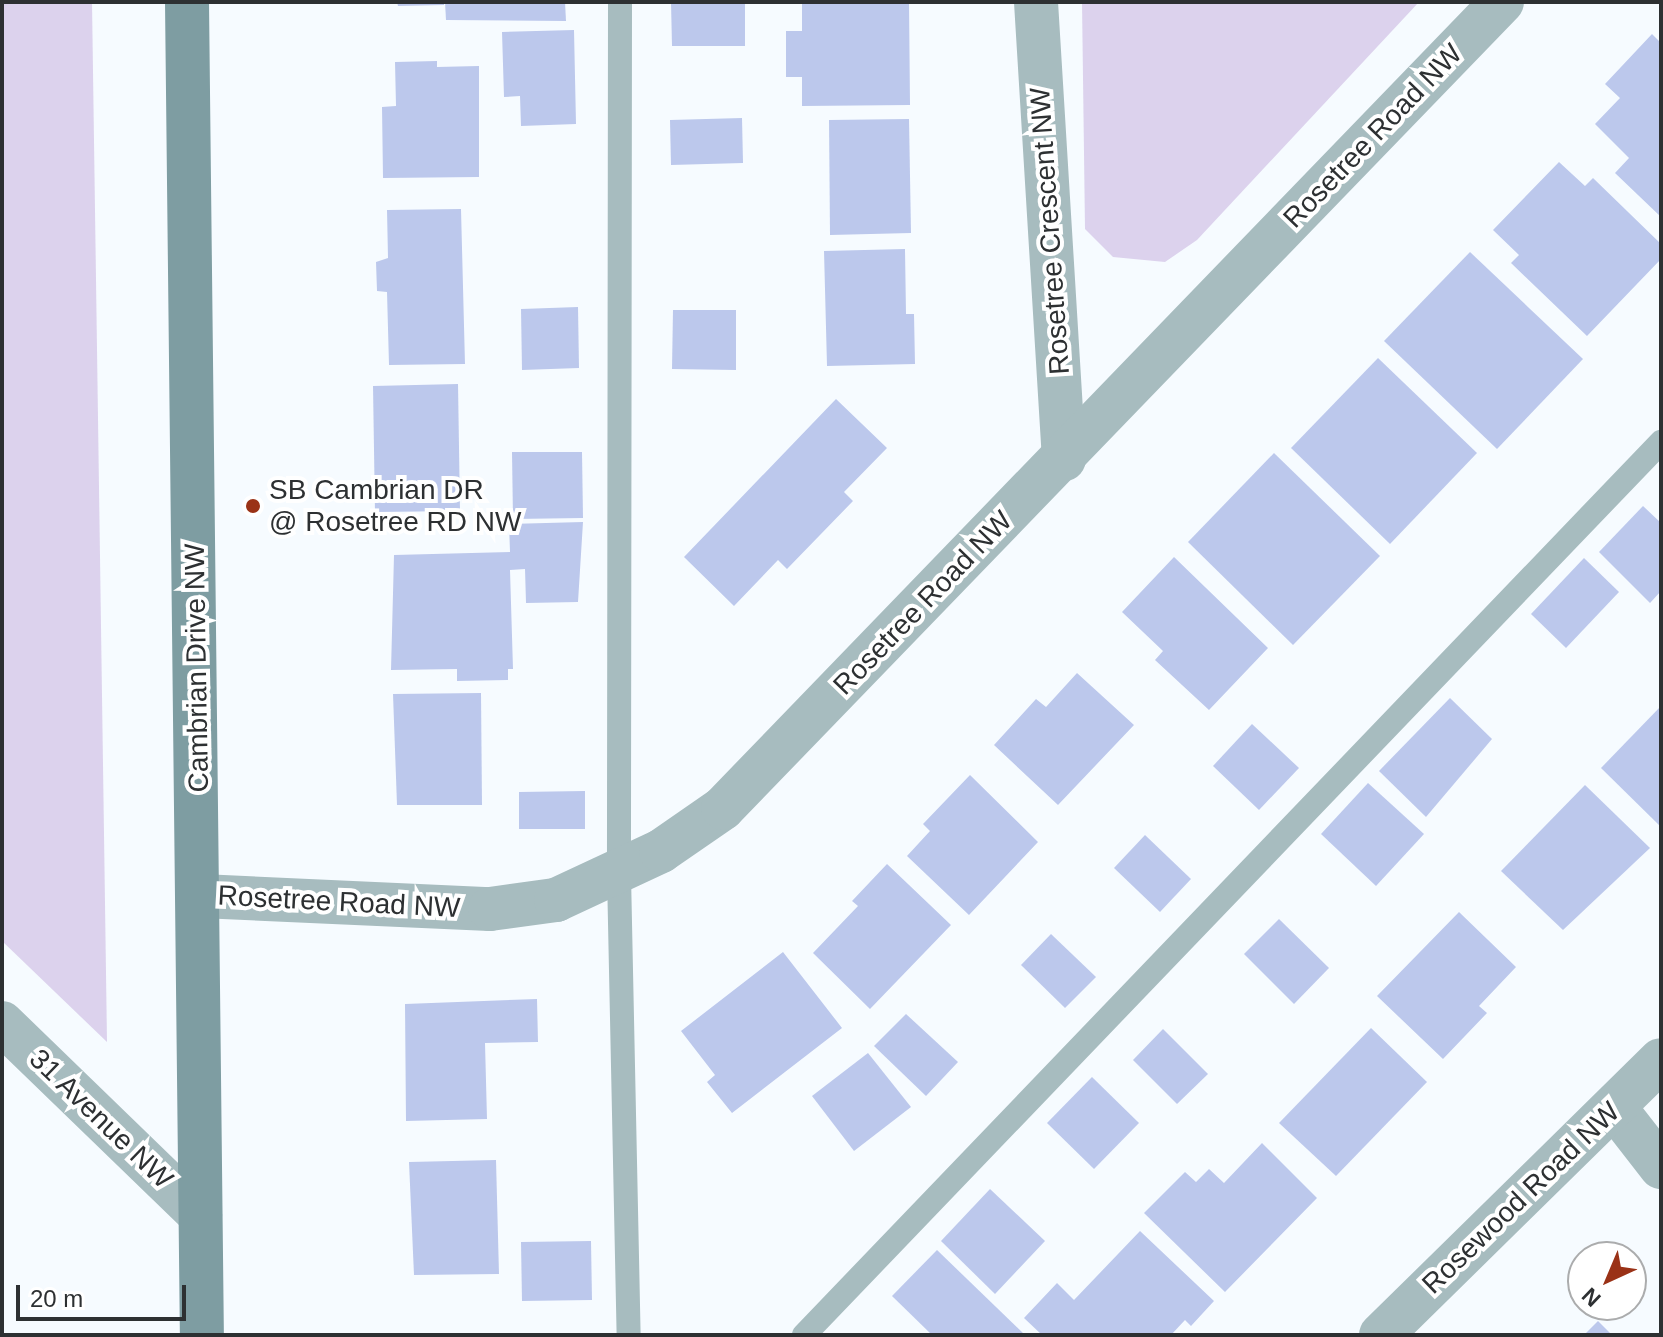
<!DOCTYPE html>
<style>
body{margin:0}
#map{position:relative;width:1663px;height:1337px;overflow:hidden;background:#f6fbff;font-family:Arial,sans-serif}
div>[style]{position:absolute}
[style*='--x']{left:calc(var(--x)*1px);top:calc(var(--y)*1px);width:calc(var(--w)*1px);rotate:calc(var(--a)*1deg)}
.green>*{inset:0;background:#dcd2ed}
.building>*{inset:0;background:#bcc8ec}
.lane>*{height:24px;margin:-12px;padding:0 12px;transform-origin:12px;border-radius:12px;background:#a7bcbf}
.street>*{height:44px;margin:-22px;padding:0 22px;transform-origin:22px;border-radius:22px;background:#a7bcbf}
.secondary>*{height:44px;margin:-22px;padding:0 22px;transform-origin:22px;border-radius:22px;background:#7e9da2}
.dots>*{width:22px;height:22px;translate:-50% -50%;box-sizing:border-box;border:4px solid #fff;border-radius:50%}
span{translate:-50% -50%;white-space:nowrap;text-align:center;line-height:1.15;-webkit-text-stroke:8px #fff;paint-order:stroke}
.street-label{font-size:28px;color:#2d3032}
.poi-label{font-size:28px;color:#2d3032}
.left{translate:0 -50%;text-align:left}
.frame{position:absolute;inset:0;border:4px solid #2d3032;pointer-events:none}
.north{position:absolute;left:1567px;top:1241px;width:80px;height:80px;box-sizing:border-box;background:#fff;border:2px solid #abacad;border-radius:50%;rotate:224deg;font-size:22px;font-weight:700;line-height:32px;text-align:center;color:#2d3032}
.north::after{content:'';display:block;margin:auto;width:28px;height:36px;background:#9a3217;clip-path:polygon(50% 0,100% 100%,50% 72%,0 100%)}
.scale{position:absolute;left:16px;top:1285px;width:170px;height:36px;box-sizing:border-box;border:4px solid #2d3032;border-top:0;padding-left:10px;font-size:24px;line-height:28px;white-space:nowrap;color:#2d3032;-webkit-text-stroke:6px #fff;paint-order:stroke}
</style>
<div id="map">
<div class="green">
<div style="clip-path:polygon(2px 2px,92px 2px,107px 1042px,2px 941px)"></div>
<div style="clip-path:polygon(1082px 2px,1419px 2px,1197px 240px,1165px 262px,1113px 257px,1085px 229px)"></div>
</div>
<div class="building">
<div style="clip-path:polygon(397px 2px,444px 2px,444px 5px,398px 6px)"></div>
<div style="clip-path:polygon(445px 2px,565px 2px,566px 21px,446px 20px)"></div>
<div style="clip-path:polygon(671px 2px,745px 2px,745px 46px,672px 46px)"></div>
<div style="clip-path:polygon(802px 2px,909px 2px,910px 105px,802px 106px,802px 77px,786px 77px,786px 31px,802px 31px)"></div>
<div style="clip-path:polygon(574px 30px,576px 124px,521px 126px,520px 96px,504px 97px,502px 32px)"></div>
<div style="clip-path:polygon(1652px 34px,1661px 43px,1661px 217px,1615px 173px,1629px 158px,1595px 124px,1620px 98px,1605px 84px)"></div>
<div style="clip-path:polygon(437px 61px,437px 67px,479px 66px,479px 177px,383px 178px,382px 107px,396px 106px,395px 62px)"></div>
<div style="clip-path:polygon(742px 118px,743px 163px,671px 165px,670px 120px)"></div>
<div style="clip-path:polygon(909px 119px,911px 233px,830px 235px,829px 120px)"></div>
<div style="clip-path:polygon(1559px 162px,1585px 186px,1593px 178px,1661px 244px,1661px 259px,1587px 336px,1511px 263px,1519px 255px,1493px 230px)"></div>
<div style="clip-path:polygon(461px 209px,465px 364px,389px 365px,387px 292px,377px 291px,376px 262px,388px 258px,387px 210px)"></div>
<div style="clip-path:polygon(905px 249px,906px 314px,914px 314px,915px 364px,827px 366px,824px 251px)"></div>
<div style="clip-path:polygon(1470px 252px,1583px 359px,1497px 449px,1384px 341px)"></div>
<div style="clip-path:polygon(578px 307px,579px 368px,522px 370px,521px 309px)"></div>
<div style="clip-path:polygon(673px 310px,736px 310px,736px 370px,672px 369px)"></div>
<div style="clip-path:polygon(1378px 358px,1477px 453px,1390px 544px,1291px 448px)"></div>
<div style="clip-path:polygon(458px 384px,460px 511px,375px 512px,373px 386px)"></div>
<div style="clip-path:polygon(836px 399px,887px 448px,844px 492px,853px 501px,787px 569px,778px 560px,734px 606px,684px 557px)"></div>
<div style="clip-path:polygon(512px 452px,582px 452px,583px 518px,513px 519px)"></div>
<div style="clip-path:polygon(1274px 453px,1380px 556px,1293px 645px,1188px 542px)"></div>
<div style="clip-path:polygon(1643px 506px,1661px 523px,1661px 591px,1650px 603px,1599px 552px)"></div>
<div style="clip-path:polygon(583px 522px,578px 602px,526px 603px,525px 569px,510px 570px,513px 669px,508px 669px,508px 680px,457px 681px,457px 669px,391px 670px,394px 555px,510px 552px,509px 524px)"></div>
<div style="clip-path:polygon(1174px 557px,1268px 648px,1209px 710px,1155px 660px,1163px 651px,1122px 612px)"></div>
<div style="clip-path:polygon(1584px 558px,1619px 592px,1566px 648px,1531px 614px)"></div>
<div style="clip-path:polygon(1077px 673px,1134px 725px,1058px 805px,994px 745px,1036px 699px,1046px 707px)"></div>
<div style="clip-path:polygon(481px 693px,482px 805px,397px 805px,393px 694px)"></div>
<div style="clip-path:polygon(1450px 698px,1492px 739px,1426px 817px,1379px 771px)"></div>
<div style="clip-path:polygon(1661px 706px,1661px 827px,1601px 768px)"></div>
<div style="clip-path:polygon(1252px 724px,1299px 768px,1259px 810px,1213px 766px)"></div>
<div style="clip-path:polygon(970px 775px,1038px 842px,969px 915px,907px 856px,930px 831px,923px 824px)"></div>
<div style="clip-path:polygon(1368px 783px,1424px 834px,1376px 886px,1321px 834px)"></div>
<div style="clip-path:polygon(1585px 785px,1650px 848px,1563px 930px,1501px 871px)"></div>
<div style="clip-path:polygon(585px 791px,585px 829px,519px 829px,519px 792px)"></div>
<div style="clip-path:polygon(1145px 835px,1191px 879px,1160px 912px,1114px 868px)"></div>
<div style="clip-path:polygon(887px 864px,951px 925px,870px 1009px,813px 953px,858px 906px,852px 901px)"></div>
<div style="clip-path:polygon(1459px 912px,1516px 967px,1479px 1006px,1487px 1013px,1443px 1059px,1377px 996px)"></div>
<div style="clip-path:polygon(1279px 919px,1329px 968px,1294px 1004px,1244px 954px)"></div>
<div style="clip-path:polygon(1051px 934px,1096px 977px,1065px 1008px,1021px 965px)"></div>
<div style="clip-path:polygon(783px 952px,842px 1028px,732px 1113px,707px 1082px,715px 1075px,681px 1031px)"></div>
<div style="clip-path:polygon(537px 999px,538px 1042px,485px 1043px,487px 1119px,406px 1121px,405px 1004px)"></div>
<div style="clip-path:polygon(906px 1014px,958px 1062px,926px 1096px,874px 1046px)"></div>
<div style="clip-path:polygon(1371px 1028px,1427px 1082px,1336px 1176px,1279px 1123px)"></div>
<div style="clip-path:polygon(1163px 1029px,1208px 1074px,1177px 1104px,1133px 1060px)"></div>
<div style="clip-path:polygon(868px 1053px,911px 1107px,854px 1151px,812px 1096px)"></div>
<div style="clip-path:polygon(1092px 1077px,1139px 1123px,1094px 1169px,1047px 1123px)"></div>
<div style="clip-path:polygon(1262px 1143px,1317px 1198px,1225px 1292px,1144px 1213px,1185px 1172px,1196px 1182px,1209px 1169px,1224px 1183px)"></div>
<div style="clip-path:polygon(496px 1160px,499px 1274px,414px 1275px,409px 1162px)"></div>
<div style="clip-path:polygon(990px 1189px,1045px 1241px,995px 1294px,941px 1241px)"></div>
<div style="clip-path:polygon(1140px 1231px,1214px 1301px,1191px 1326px,1185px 1320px,1171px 1335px,1042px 1335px,1024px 1318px,1057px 1283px,1074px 1300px)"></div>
<div style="clip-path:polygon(591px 1241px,592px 1300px,522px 1301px,521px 1242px)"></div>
<div style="clip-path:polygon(937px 1250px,1025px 1335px,932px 1335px,892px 1296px)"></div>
<div style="clip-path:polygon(1598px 1321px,1612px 1335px,1584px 1335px)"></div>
</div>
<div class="lane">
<div style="--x:620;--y:2;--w:873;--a:90.07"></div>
<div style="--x:619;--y:875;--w:460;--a:88.8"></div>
<div style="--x:804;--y:1335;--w:1238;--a:-46.18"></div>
</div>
<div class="street">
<div style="--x:1036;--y:2;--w:458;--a:86.5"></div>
<div style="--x:201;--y:896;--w:289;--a:2.6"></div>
<div style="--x:490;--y:909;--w:67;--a:-7.8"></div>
<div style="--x:556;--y:900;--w:116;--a:-25"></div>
<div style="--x:661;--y:851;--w:75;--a:-34.7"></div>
<div style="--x:723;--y:808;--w:1121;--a:-45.98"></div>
<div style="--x:2;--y:1023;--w:276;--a:44.1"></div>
<div style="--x:1615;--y:1108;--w:75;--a:52.1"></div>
<div style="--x:1381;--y:1335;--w:392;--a:-44.5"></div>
</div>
<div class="secondary">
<div style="--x:187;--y:2;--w:1333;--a:89.36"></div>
</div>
<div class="dots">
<div style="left:253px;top:506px;background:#9a3217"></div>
</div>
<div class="street-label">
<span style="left:1373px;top:136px;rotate:-46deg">Rosetree Road NW</span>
<span style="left:1050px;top:231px;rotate:-94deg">Rosetree Crescent NW</span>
<span style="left:923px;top:603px;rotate:-46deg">Rosetree Road NW</span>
<span style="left:197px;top:668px;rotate:-91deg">Cambrian Drive NW</span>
<span style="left:339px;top:902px;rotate:3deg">Rosetree Road NW</span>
<span style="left:101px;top:1119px;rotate:44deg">31 Avenue NW</span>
<span style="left:1521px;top:1198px;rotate:-44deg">Rosewood Road NW</span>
</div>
<div class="poi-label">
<span class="left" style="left:269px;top:506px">SB Cambrian DR<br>@ Rosetree RD NW</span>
</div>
<div class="frame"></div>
<div class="north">N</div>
<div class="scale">20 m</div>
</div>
